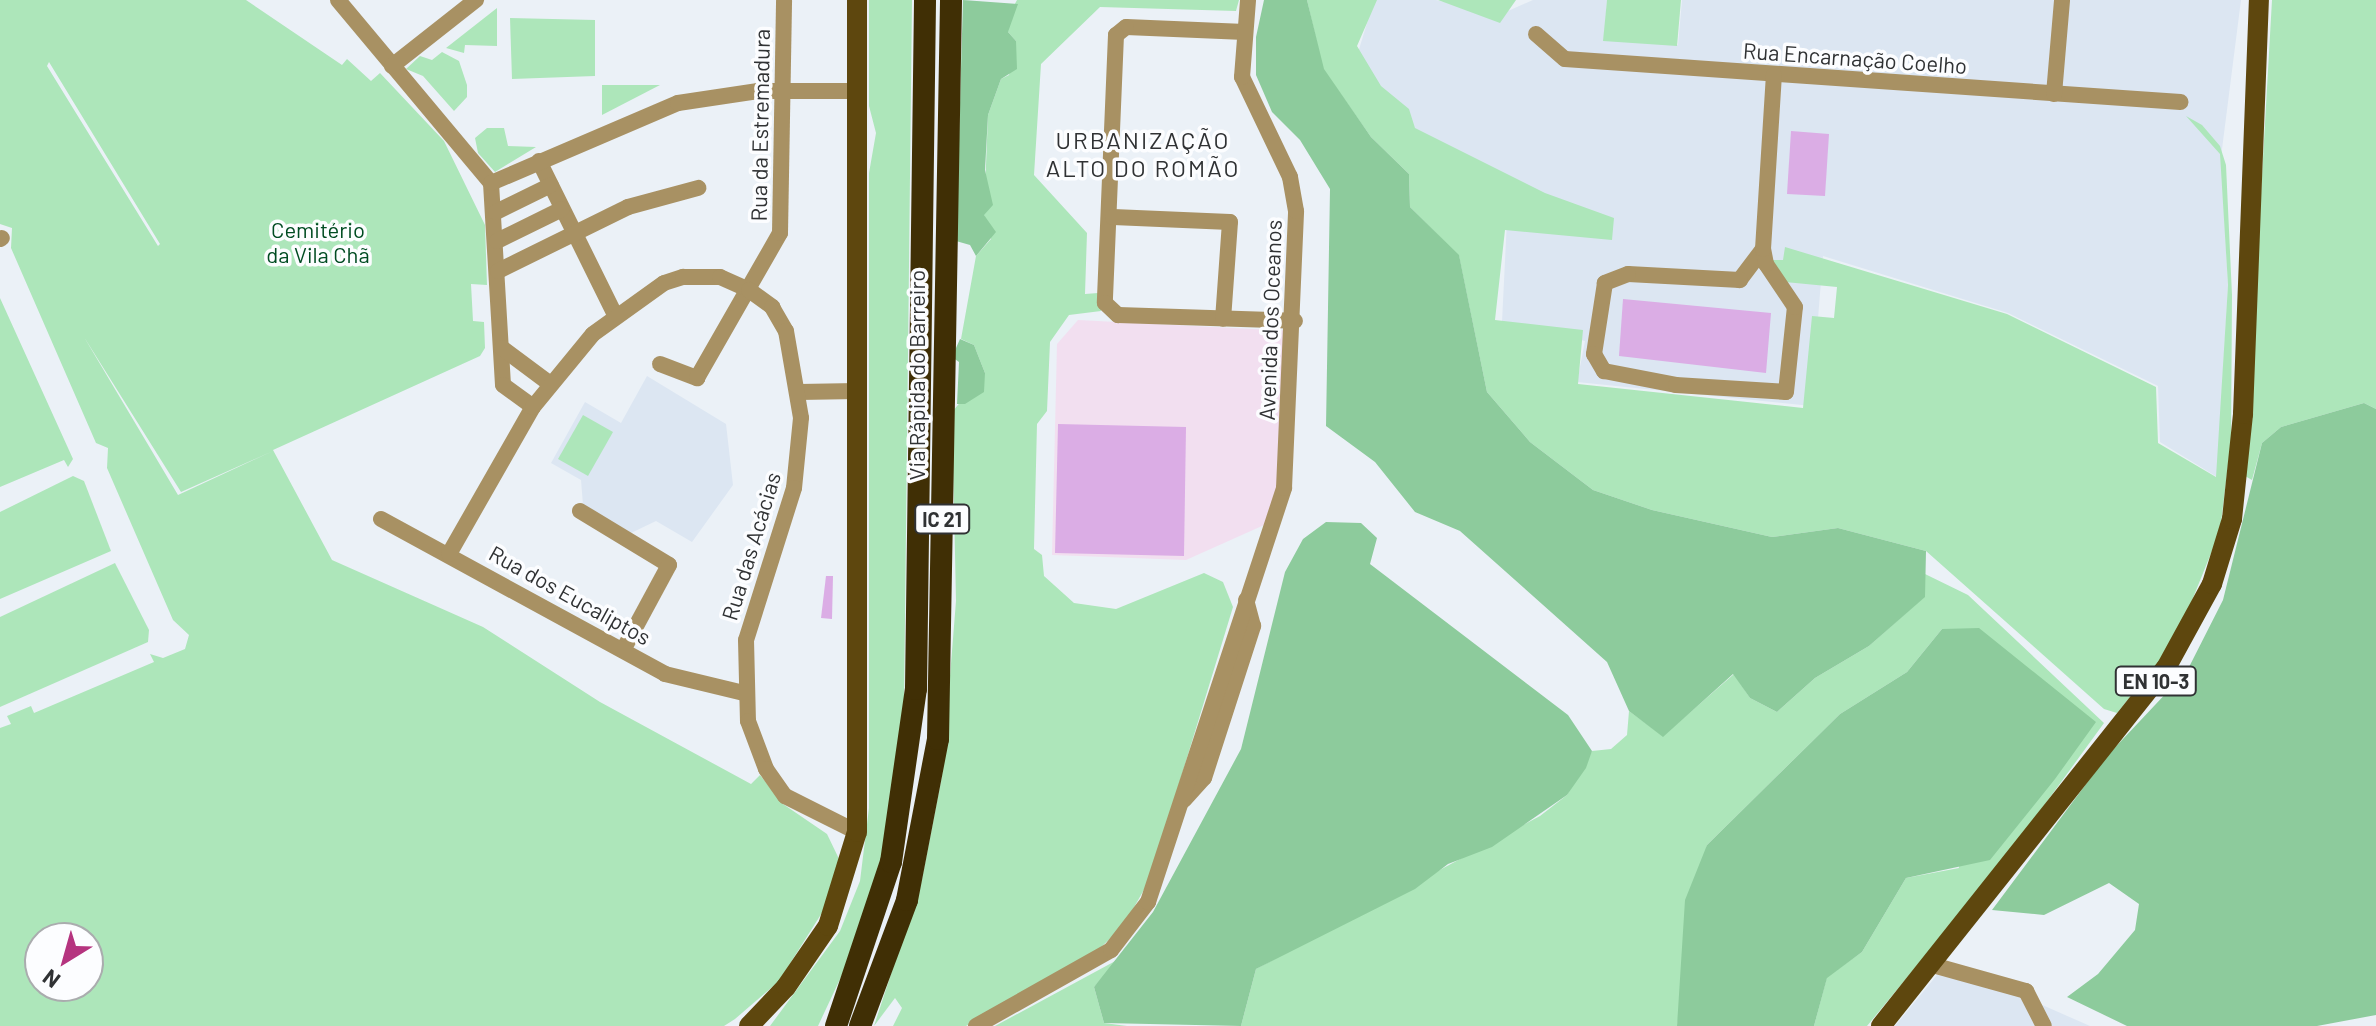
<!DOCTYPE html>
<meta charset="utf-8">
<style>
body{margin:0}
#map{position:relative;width:2376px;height:1026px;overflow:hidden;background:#ebf1f7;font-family:Barlow,sans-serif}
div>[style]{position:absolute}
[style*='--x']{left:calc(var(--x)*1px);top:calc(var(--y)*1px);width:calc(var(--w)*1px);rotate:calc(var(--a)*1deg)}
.commercial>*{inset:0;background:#f2dff0}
.built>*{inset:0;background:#dce6f2}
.green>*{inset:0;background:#ade6ba}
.forest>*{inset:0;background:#8dcb9c}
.building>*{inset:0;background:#dbade5}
.minor>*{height:16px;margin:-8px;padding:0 8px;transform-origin:8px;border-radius:8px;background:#a89163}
.major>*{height:20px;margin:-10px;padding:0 10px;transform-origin:10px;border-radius:10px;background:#5e470e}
.highway>*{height:22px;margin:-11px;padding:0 11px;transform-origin:11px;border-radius:11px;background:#402f05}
span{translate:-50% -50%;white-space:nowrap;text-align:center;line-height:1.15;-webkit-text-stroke:7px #fcfdff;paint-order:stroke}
.shield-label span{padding:2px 6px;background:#fcfdff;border:2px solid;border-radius:6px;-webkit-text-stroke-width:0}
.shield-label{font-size:20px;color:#303234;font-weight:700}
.street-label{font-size:22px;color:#303234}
.park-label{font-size:22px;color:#004c22}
.neighbourhood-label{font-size:24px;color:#303234;letter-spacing:2px}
.north{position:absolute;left:24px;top:922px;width:80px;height:80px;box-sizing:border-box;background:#fcfdff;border:2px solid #aaacae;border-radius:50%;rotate:217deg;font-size:22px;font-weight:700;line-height:32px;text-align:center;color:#303234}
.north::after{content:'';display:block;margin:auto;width:28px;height:36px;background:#b5347f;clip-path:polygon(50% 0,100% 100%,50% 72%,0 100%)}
</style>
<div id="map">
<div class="commercial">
<div style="clip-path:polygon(1078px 320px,1294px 331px,1273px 521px,1186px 560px,1052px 555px,1057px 344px)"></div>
</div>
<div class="built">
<div style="clip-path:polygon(1374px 0,1436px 0,1499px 15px,1533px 0,1607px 0,1604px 40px,1678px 45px,1682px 0,2241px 0,2221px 157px,2228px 285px,2217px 477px,2160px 442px,2158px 386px,2008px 313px,1823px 256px,1811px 406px,1577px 382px,1585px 341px,1502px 322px,1509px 179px,1411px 127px,1357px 56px)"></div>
<div style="clip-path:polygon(647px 376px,726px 424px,733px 485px,692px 542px,656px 521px,631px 533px,583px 505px,581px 480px,551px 463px,585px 402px,621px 423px)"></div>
<div style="clip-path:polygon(1937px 975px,2006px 989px,2090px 1026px,1895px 1026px)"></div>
</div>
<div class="green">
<div style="clip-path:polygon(evenodd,0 0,246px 0,342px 65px,347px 59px,371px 81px,380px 73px,444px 141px,485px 225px,487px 285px,471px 284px,473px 321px,484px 322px,485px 348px,480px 356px,273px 450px,332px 560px,483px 627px,600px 702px,751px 784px,760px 775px,783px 804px,827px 834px,840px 861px,830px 900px,779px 981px,735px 1019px,724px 1026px,0 1026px,0 728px,11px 724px,7px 716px,31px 706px,34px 713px,154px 662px,150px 654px,163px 658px,185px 649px,189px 635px,173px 620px,107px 468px,108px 448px,96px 443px,11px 248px,12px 228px,0 224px,0 0,49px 62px,160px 244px,158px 246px,47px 66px,49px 62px,0 0,84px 337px,181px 492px,273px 451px,178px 495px,84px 337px,0 0,40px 938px,88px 938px,88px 986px,40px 986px,40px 938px)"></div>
<div style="clip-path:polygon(869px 0,912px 0,904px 708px,884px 848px,848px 962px,818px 1026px,770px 1026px,840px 931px,860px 881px,869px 808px,869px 173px,876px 133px,869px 106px)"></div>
<div style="clip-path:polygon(1017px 0,1239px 0,1236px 11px,1100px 7px,1041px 64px,1034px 175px,1087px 233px,1085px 294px,1098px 293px,1101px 311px,1069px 315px,1050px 342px,1047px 411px,1037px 424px,1034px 549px,1042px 555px,1044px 576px,1074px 603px,1116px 609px,1204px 573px,1223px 582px,1233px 607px,1150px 879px,1124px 925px,1092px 956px,966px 1026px,893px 1026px,902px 1008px,895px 998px,874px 1026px,922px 879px,942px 776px,956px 601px,952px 412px,985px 373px,974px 345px,961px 339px,976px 256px,991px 239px,984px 215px,988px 115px,1001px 79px,1009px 75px,1016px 41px,1008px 32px,1009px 15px)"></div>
<div style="clip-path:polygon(1307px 0,1377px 0,1357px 46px,1381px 86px,1409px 109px,1415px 128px,1545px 193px,1614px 218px,1612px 240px,1505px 230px,1495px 320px,1583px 330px,1578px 384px,1803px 408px,1812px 316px,1834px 318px,1837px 287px,1785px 282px,1771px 260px,1783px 260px,1785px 247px,2007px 314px,2156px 387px,2158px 443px,2216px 477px,2228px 285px,2220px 154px,2186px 116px,2202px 125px,2220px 146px,2226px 165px,2232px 295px,2231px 441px,2220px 531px,2176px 640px,2117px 713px,2104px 709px,1926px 551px,1838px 528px,1772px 537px,1652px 510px,1593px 490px,1530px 442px,1487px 392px,1459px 256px,1410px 207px,1409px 174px,1371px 137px,1323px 69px)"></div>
<div style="clip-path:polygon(1438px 0,1516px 0,1500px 23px)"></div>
<div style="clip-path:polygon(1607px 0,1681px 0,1677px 46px,1603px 41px)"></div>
<div style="clip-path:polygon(2272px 0,2376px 0,2376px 409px,2364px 403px,2281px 427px,2262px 443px,2252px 480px,2245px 476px)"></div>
<div style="clip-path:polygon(497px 8px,497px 46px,465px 45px,464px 53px,446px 48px)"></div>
<div style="clip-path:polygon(510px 18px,595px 20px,595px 76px,512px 79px)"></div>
<div style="clip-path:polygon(442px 52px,459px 61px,467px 85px,467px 97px,454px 111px,423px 76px,406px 69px,420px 56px,432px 60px)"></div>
<div style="clip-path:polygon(602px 85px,660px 85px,602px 115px)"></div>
<div style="clip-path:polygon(487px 128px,504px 128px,508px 146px,536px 147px,495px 172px,478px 153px,475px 138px)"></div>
<div style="clip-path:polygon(0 298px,73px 459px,68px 467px,64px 460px,0 487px)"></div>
<div style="clip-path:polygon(583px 415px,613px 432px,588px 476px,558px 459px)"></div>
<div style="clip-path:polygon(73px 476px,84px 481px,111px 551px,0 599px,0 512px)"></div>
<div style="clip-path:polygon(115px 563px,149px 630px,148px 642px,0 707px,0 617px)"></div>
<div style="clip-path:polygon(1925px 574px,1968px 595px,2104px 723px,2008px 855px,1867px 1026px,1814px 1026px,1827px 977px,1862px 952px,1906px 878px,1959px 868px,1942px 629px,1907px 672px,1840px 714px,1707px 845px,1677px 1026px,1241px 1026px,1256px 969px,1540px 816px,1567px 795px,1592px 751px,1611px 749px,1627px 735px,1629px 711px,1663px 736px,1734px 674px,1750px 698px,1777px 712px,1815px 678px,1869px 646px,1924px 597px)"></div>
<div style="clip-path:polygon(1119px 959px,1094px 987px,1104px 1023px,1127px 1026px,995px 1026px)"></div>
</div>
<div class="forest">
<div style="clip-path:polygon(963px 0,1018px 4px,1008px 32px,1016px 41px,1017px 69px,1001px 79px,988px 115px,985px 170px,993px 205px,984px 215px,996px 232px,976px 256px,970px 245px,956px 241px)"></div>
<div style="clip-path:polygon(1264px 0,1307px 0,1324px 69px,1371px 137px,1409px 174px,1410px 207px,1459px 255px,1487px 392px,1530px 442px,1593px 490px,1652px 510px,1772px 537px,1838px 528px,1926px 551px,1925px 597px,1869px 646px,1815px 678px,1777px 712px,1750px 698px,1733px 674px,1663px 737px,1629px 711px,1607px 662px,1460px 531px,1415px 512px,1375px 462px,1326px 426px,1330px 189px,1300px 140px,1272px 112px,1256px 75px,1256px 37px)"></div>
<div style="clip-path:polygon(960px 339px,974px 345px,985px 373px,984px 392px,965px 404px,957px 404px,959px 362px,952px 357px)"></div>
<div style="clip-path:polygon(2364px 403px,2376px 409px,2376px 1015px,2317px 1026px,2127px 1026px,2067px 997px,2098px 974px,2135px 930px,2139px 904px,2109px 883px,2044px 915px,1992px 910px,2107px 756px,2187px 671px,2223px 600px,2262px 443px,2281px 427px)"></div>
<div style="clip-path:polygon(1326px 522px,1361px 523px,1377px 538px,1370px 564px,1568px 715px,1592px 751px,1586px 768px,1567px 795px,1492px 847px,1448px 864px,1415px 889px,1256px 969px,1241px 1026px,1104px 1023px,1094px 987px,1153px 912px,1241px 749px,1285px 572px,1303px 539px)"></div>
<div style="clip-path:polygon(1979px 628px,2096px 722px,2055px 779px,1990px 860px,1906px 878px,1862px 952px,1827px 978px,1814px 1026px,1677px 1026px,1685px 900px,1707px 845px,1840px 714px,1907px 672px,1942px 629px)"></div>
</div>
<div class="building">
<div style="clip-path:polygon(1791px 131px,1829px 134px,1825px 196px,1787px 194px)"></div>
<div style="clip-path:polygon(1623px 299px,1771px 313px,1766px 373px,1619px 356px)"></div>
<div style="clip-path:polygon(1058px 424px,1186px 427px,1184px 556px,1055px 553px)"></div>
<div style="clip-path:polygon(826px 576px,833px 576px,832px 619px,821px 618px)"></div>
</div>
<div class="minor">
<div style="--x:338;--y:0;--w:239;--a:50.1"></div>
<div style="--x:491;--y:183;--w:202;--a:86.6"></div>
<div style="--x:503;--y:385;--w:37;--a:36"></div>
<div style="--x:1245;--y:32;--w:119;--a:-177.6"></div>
<div style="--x:1126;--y:27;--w:13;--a:141"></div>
<div style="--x:1116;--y:35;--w:268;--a:92.4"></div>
<div style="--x:1105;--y:303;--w:18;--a:43"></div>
<div style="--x:1118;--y:315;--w:177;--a:1.9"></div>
<div style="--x:1536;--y:34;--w:38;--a:41"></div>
<div style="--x:1565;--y:59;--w:617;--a:4"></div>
<div style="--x:392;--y:66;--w:107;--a:-38.2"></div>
<div style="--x:2054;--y:94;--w:94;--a:-85.1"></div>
<div style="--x:539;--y:161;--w:172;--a:63.7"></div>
<div style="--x:491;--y:183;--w:203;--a:-23.2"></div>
<div style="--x:678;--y:103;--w:81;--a:-8.5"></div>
<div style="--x:758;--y:91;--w:99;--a:0"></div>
<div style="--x:496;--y:212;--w:61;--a:-26.1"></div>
<div style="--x:1113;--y:217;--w:117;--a:2.4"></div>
<div style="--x:1230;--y:222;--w:97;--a:94.1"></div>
<div style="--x:0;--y:239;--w:2;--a:-27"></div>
<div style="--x:497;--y:241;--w:72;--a:-26.2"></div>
<div style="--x:1763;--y:249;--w:39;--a:127"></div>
<div style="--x:1740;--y:280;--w:112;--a:-176.9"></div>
<div style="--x:1628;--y:274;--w:25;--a:159"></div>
<div style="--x:1605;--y:283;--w:72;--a:98.8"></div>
<div style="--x:1594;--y:354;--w:20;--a:60"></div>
<div style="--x:1604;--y:371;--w:73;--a:11"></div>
<div style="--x:1676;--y:385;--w:110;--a:3.6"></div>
<div style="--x:1786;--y:392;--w:85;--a:-84"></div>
<div style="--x:1795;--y:307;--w:52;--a:-124"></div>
<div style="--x:1766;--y:264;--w:15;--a:-101"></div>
<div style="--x:1763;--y:249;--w:174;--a:-86.4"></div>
<div style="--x:498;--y:271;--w:145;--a:-26.2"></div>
<div style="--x:628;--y:207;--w:73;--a:-15.2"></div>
<div style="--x:502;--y:348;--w:59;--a:36.7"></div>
<div style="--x:660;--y:364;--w:40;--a:21"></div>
<div style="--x:697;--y:378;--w:167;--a:-60.2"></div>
<div style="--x:780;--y:233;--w:233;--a:-89"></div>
<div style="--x:799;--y:392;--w:58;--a:-1"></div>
<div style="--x:580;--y:511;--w:104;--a:31.2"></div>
<div style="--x:669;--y:565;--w:97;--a:118.4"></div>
<div style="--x:381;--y:519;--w:324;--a:28.6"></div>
<div style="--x:665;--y:674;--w:81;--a:13.5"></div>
<div style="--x:449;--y:554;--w:169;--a:-60.3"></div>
<div style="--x:533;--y:407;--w:94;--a:-50.6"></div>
<div style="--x:593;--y:334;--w:87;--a:-35.7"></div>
<div style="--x:664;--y:283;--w:20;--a:-18"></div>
<div style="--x:683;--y:277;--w:37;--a:0"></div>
<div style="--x:720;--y:277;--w:32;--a:24"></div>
<div style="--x:749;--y:290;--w:29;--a:36"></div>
<div style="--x:772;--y:307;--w:28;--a:60"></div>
<div style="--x:786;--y:331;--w:88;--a:80.2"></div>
<div style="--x:801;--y:418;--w:70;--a:95.7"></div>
<div style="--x:794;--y:488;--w:159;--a:107.5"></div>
<div style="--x:746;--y:640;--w:81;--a:88.6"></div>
<div style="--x:748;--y:721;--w:51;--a:69.4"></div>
<div style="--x:766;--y:769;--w:33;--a:55"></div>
<div style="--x:785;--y:796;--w:80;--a:26.6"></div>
<div style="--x:1184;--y:800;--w:30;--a:-48"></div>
<div style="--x:1204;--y:778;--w:160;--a:-72.1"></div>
<div style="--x:1253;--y:626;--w:27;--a:-105"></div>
<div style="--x:1929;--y:964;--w:101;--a:15.6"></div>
<div style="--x:2026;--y:991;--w:39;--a:63"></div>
<div style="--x:976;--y:1026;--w:155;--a:-29.4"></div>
<div style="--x:1111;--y:950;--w:61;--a:-52.4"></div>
<div style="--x:1148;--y:902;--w:436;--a:-71.8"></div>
<div style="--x:1284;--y:488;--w:277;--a:-87.5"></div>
<div style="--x:1296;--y:211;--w:35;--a:-100"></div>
<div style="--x:1290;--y:177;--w:111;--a:-115.6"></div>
<div style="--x:1242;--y:77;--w:77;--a:-85.5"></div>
</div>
<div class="major">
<div style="--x:749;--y:1026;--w:54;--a:-46.5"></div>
<div style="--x:786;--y:987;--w:74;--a:-55.5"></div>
<div style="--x:828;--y:926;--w:98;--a:-72.9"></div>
<div style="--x:857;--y:832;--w:832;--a:-90"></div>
<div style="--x:1881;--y:1026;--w:458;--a:-51.5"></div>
<div style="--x:2166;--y:668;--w:96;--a:-61.3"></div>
<div style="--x:2212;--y:584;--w:68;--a:-72.9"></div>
<div style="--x:2232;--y:519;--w:106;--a:-84"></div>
<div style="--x:2243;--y:414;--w:414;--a:-87.8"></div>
</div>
<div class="highway">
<div style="--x:836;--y:1026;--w:173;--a:-71.5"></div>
<div style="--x:891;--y:862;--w:175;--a:-81.8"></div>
<div style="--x:916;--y:689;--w:689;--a:-89.25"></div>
<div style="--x:860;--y:1026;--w:134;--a:-69.5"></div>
<div style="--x:907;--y:900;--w:164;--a:-79.1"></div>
<div style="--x:938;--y:739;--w:739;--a:-88.99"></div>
</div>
<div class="shield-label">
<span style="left:942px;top:519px">IC 21</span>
<span style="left:2156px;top:681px">EN 10-3</span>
</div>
<div class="street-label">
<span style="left:1855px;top:58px;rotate:4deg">Rua Encarnação Coelho</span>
<span style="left:760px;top:125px;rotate:-89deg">Rua da Estremadura</span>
<span style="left:1270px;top:320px;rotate:-88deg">Avenida dos Oceanos</span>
<span style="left:917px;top:375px;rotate:-90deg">Via Rápida do Barreiro</span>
<span style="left:751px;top:546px;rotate:-73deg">Rua das Acácias</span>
<span style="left:570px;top:595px;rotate:29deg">Rua dos Eucaliptos</span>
</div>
<div class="park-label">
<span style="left:318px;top:242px">Cemitério<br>da Vila Chã</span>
</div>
<div class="neighbourhood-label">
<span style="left:1143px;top:154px">URBANIZAÇÃO<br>ALTO DO ROMÃO</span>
</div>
<div class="north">N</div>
</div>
